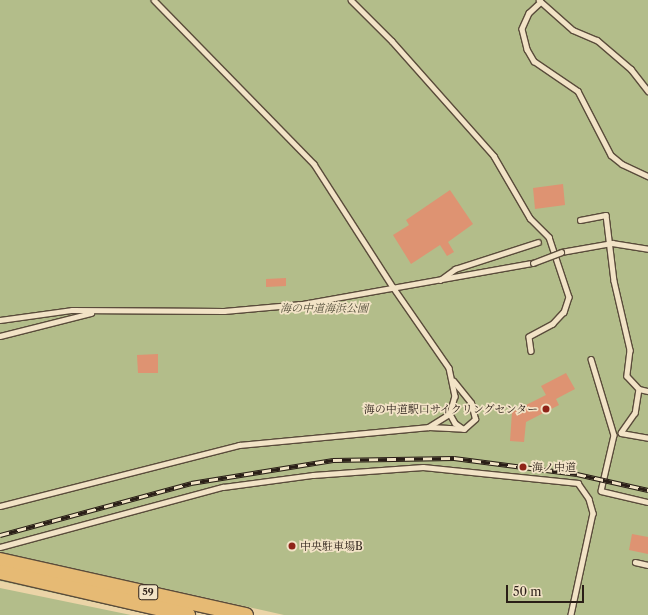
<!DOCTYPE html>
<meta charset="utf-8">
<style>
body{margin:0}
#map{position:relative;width:648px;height:615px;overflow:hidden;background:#ebd4a7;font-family:"Libre Caslon Text","Noto Serif JP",serif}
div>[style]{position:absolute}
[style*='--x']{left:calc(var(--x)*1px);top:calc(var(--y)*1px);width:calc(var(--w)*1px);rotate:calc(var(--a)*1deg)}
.green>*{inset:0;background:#b3bd8a}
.building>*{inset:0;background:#de9372}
.roads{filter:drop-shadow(1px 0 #5a4c3b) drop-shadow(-1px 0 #5a4c3b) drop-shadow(0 1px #5a4c3b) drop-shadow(0 -1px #5a4c3b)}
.lane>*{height:4.5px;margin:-2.25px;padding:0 2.25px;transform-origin:2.25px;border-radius:2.25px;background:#f2e3c6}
.primary>*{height:14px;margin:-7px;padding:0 7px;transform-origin:7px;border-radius:7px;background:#e6ba74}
.rail>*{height:4.5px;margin-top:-2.25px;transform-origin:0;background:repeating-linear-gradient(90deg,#f2e3c6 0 9px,#2a1e17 0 18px);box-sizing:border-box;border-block:1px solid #2a1e17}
.bridges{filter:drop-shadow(1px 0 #5a4c3b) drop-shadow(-1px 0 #5a4c3b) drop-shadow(0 1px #5a4c3b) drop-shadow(0 -1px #5a4c3b)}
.lane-bridge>*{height:4.5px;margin:-2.25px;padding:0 2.25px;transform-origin:2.25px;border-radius:2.25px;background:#f2e3c6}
.dots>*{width:11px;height:11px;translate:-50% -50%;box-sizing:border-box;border:2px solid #f2e3c6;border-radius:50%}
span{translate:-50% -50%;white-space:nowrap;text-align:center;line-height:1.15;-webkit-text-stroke:3.5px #f2e3c6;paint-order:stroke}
.shield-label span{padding:1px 3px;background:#f2e3c6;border:1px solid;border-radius:3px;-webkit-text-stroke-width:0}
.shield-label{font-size:10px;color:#2a1e17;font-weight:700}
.park-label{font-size:11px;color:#534e3a;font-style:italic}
.poi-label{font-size:11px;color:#2a1e17}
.right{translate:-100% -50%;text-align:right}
.left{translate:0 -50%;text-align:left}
.scale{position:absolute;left:506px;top:585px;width:78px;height:18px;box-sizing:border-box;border:2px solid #2a1e17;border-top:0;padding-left:5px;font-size:12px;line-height:14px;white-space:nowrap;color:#2a1e17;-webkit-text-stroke:3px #f2e3c6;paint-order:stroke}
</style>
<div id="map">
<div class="green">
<div style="clip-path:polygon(0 0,648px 0,648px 615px,284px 615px,0 552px)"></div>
<div style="clip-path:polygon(0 577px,168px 615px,151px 615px,0 581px)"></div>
<div style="clip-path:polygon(0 588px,131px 615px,0 615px)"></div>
</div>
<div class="building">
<div style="clip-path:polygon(563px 184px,565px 205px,535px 209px,533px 188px)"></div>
<div style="clip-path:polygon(450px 190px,473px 224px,448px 242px,454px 252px,447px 256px,440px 245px,411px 264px,393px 235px,409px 225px,406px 220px)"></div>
<div style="clip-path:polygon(286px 278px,286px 286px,266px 287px,266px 279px)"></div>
<div style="clip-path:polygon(158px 354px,158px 373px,138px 373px,137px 355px)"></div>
<div style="clip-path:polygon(566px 373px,575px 389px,556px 399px,559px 405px,526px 422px,524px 442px,510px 441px,512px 412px,546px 395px,541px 386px)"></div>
<div style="clip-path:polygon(632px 534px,648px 537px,648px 554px,629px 550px)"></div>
</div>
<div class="roads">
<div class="lane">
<div style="--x:154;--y:0;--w:229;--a:45.7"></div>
<div style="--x:314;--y:164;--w:146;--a:57.3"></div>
<div style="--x:393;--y:287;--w:98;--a:55.3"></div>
<div style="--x:449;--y:368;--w:29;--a:78"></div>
<div style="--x:455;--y:396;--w:19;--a:106"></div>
<div style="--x:450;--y:414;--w:25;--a:148"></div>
<div style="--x:351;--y:0;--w:58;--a:45"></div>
<div style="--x:392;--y:41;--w:154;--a:48.4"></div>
<div style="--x:494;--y:156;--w:72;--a:59.9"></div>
<div style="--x:530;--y:218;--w:27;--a:45"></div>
<div style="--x:549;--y:237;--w:63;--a:71.6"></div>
<div style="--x:569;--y:297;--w:16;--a:108"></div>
<div style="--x:564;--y:312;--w:16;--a:133"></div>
<div style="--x:553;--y:324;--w:27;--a:152"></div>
<div style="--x:529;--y:337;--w:14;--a:82"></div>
<div style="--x:539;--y:0;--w:45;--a:41.4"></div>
<div style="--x:573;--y:30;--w:26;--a:23"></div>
<div style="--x:597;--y:40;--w:45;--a:40.5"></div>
<div style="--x:631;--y:69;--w:28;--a:52"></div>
<div style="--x:541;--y:2;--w:16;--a:137"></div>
<div style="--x:529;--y:13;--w:17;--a:114"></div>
<div style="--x:522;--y:29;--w:21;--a:76"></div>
<div style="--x:527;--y:49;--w:14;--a:60"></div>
<div style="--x:534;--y:61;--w:53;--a:34.3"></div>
<div style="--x:578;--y:91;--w:72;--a:62.7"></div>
<div style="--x:611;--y:155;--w:14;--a:39"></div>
<div style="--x:622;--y:164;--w:29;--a:25"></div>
<div style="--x:580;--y:220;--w:26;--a:-11"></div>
<div style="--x:606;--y:215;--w:66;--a:83.1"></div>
<div style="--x:614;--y:281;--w:71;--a:76.9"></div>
<div style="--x:630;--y:350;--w:26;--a:97"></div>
<div style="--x:627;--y:376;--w:18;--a:47"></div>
<div style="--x:639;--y:389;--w:9;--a:13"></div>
<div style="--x:561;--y:252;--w:52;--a:-10"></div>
<div style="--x:612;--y:243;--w:36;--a:9"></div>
<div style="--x:440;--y:280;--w:19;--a:-36"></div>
<div style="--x:455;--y:269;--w:87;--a:-18"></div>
<div style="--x:0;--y:320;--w:73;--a:-7.9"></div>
<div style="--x:72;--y:310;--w:152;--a:0.4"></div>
<div style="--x:224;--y:311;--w:78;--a:-5.1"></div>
<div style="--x:302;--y:304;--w:235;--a:-10.1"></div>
<div style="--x:0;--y:336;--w:94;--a:-14.2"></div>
<div style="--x:591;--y:359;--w:79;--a:73.2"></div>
<div style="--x:614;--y:435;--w:57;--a:103.1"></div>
<div style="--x:601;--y:491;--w:48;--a:13.2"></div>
<div style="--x:639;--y:389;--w:24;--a:99"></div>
<div style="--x:635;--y:413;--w:24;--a:125"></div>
<div style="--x:621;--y:433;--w:27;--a:10"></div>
<div style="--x:450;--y:414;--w:10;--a:61"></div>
<div style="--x:455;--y:423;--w:9;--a:36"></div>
<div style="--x:0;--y:506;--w:247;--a:-14.3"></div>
<div style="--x:239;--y:445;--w:191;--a:-5.4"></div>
<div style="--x:429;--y:427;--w:35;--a:3"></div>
<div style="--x:464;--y:429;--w:15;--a:-42"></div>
<div style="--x:475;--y:419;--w:16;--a:-104"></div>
<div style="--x:471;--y:403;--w:28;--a:-129"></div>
<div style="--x:0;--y:547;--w:231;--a:-15.1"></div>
<div style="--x:223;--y:487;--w:91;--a:-7.6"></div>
<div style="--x:313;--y:475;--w:110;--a:-4.2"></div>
<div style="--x:423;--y:467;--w:156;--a:5.9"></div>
<div style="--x:578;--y:483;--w:19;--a:55"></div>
<div style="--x:589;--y:499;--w:15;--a:74"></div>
<div style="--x:593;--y:513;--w:104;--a:102.2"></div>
<div style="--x:635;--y:562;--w:13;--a:13"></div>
</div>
<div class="primary">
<div style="--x:0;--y:560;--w:252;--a:12.6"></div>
<div style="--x:0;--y:572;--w:193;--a:12.9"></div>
</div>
</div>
<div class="rail">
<div style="--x:0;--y:535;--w:198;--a:-15.2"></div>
<div style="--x:191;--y:483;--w:144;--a:-9.2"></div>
<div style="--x:333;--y:460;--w:121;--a:-0.9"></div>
<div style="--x:454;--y:458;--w:124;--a:7.4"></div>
<div style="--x:577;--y:474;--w:73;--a:12.7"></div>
</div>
<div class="bridges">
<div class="lane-bridge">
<div style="--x:533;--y:263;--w:30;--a:-21"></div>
</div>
</div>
<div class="dots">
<div style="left:546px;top:409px;background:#8f2418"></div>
<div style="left:523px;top:467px;background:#8f2418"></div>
<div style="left:292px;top:546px;background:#8f2418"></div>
</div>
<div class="shield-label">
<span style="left:148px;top:592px">59</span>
</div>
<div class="park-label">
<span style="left:324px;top:308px">海の中道海浜公園</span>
</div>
<div class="poi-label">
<span class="right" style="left:538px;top:409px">海の中道駅口サイクリングセンター</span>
<span class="left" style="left:532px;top:467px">海ノ中道</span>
<span class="left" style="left:300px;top:546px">中央駐車場B</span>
</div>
<div class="scale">50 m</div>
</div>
